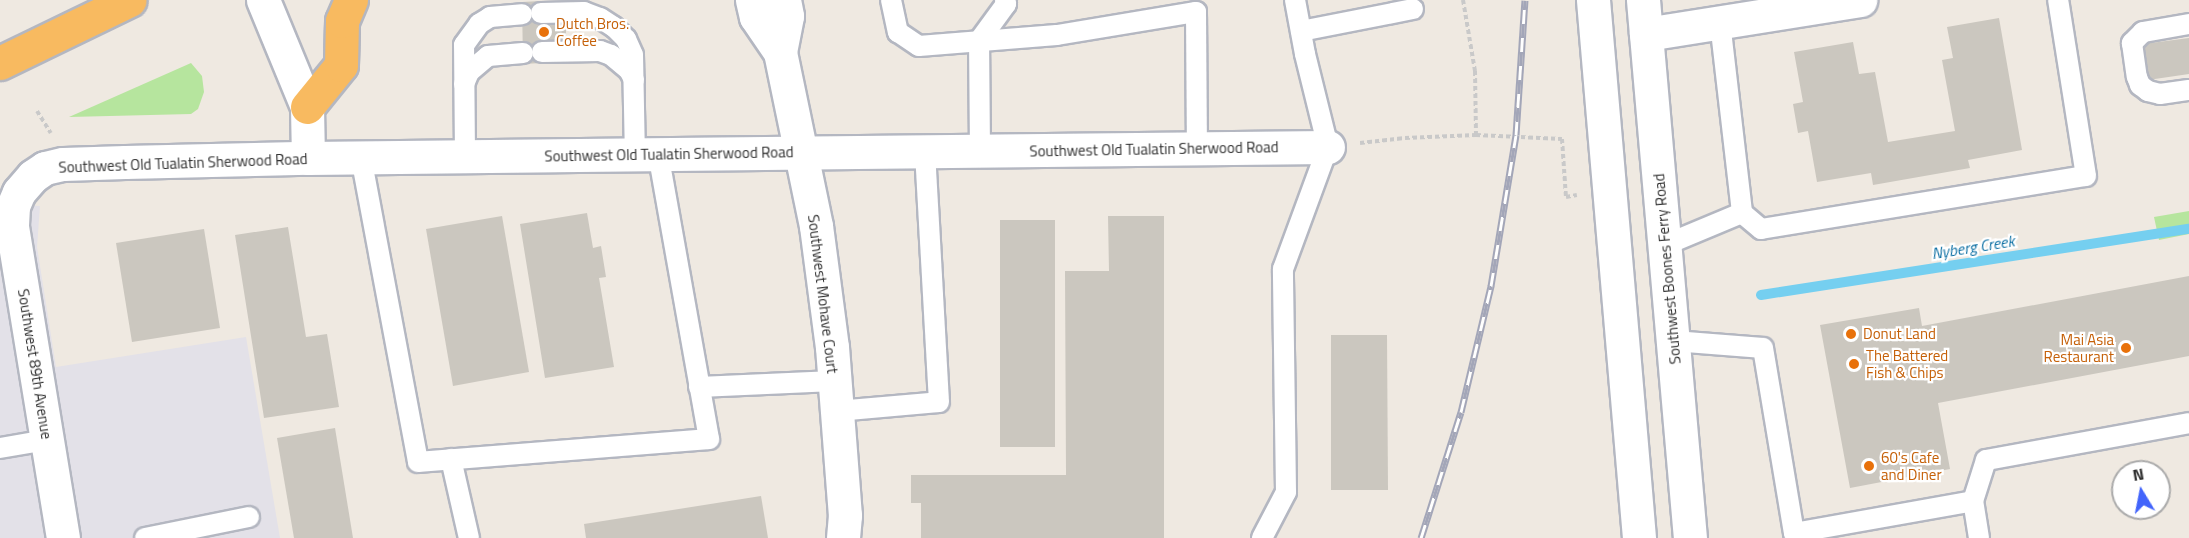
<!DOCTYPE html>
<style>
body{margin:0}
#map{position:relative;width:2189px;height:538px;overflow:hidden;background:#efe9e1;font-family:"Titillium Web",sans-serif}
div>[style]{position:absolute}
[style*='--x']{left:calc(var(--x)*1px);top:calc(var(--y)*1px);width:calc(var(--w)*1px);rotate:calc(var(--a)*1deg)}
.industrial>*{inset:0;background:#e3e1e8}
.green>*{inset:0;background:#b6e59e}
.stream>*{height:10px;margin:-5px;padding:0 5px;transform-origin:5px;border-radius:5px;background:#75cff0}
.building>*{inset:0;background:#cbc7bf}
.path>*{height:4px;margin-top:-2px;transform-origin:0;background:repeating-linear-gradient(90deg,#c9c9c9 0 4.5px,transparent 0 7.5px)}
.roads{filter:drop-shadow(2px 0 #b4b7c1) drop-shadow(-2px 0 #b4b7c1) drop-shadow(0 2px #b4b7c1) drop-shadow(0 -2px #b4b7c1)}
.service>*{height:20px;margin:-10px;padding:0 10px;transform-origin:10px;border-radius:10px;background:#fff}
.minor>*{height:33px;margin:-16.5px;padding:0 16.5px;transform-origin:16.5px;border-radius:16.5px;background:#fff}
.secondary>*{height:33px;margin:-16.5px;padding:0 16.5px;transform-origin:16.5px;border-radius:16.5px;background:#fff}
.trunk>*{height:33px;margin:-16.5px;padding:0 16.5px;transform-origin:16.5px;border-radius:16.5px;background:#f8ba60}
.rail>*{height:7px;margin-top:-3.5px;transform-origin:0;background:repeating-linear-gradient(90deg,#fff 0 14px,#a3a6b8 0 28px);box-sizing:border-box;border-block:2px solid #a3a6b8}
.dots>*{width:16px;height:16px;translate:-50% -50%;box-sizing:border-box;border:3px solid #fff;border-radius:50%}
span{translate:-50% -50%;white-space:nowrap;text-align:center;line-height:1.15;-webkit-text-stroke:4.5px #fff;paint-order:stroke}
.food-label{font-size:15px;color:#c56008}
.left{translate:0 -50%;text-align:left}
.right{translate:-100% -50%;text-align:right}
.street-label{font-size:15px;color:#2e2e2e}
.water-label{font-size:16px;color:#0d6fa3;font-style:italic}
.north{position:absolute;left:2111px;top:460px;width:60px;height:60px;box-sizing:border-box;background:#fff;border:2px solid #ababab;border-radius:50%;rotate:350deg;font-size:16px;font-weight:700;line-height:24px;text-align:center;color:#2e2e2e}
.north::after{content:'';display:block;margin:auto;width:21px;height:27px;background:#4264fb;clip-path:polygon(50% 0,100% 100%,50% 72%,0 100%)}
</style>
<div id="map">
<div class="industrial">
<div style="clip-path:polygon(0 204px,40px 206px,37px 247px,56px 367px,246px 337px,280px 538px,0 538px)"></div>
</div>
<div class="green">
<div style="clip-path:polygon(191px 63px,202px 76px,204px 92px,198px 109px,191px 114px,69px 117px)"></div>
<div style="clip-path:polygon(2189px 211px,2189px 234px,2159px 240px,2154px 217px)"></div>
</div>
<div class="stream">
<div style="--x:1761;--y:295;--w:433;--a:-8.8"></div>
</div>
<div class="building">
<div style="clip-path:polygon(541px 1px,541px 21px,566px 20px,566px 44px,542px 45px,542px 63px,523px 64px,522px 2px)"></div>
<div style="clip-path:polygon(1999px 18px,2022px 150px,1968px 160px,1970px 168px,1873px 185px,1871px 173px,1817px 182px,1808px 131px,1798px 133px,1793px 104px,1803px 102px,1794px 52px,1853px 42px,1859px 74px,1875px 72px,1888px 142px,1955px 131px,1942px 60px,1953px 58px,1947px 27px)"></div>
<div style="clip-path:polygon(2189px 38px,2189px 74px,2148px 80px,2143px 44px)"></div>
<div style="clip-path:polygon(587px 213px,593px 248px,601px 246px,606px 277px,599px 278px,614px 367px,545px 378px,520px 224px)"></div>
<div style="clip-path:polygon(502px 216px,529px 372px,453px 386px,426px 229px)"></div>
<div style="clip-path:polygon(1108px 216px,1164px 216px,1164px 538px,921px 538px,921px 503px,911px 503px,911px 475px,1066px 475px,1065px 271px,1109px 271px)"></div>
<div style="clip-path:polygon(1000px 220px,1055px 220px,1055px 447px,1000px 447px)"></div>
<div style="clip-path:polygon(288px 227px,306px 337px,327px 334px,339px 407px,264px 418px,235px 235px)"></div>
<div style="clip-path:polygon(204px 229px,220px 328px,132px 342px,116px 243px)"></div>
<div style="clip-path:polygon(2189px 276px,2189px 356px,1938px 403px,1950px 469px,1850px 488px,1820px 325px,1919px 308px,1922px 326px)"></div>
<div style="clip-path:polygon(1331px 335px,1387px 335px,1388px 490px,1331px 490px)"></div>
<div style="clip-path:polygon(335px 428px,353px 538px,294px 538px,277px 438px)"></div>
<div style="clip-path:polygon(761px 496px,768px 538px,586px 538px,584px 524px)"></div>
</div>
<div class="path">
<div style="--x:1463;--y:0;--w:72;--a:80.4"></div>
<div style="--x:1475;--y:71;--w:64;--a:89.1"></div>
<div style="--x:37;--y:111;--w:26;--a:58"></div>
<div style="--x:1360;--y:143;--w:45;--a:-6.3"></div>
<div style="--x:1405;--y:138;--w:71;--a:-2.4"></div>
<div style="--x:1476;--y:135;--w:86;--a:2.7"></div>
<div style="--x:1562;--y:139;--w:58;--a:86.1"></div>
<div style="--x:1566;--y:197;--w:11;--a:-10"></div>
</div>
<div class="roads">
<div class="service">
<div style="--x:891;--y:0;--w:33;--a:78"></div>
<div style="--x:898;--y:32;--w:25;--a:34"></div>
<div style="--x:919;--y:46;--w:138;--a:-4.6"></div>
<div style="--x:1057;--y:35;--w:141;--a:-9.4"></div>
<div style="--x:1196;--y:12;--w:136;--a:89.6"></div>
<div style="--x:541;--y:13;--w:43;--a:-1.3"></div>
<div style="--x:584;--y:12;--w:17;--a:21"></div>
<div style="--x:600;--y:18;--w:17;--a:33"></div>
<div style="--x:614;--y:27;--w:17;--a:45"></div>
<div style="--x:626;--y:39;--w:17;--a:66"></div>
<div style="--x:633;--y:55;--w:100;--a:88.9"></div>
<div style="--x:1720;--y:22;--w:192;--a:83.4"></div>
<div style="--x:1742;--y:213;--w:25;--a:40"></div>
<div style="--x:1761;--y:229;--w:329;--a:-9.3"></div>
<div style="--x:2086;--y:176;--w:178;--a:-99"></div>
<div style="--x:2189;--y:24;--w:47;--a:170.1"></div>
<div style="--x:2143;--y:32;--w:16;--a:135"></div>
<div style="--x:2132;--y:43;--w:34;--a:82"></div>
<div style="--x:2137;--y:77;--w:9;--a:69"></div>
<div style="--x:2140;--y:85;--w:10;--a:37"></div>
<div style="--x:2148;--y:91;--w:12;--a:14"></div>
<div style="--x:2160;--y:94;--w:29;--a:-8"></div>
<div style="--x:1301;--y:31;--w:114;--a:-11.1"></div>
<div style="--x:542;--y:52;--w:58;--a:-1"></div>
<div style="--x:600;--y:51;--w:12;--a:20"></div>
<div style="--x:611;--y:55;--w:23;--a:40"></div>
<div style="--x:629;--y:70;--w:11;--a:63"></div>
<div style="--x:464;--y:84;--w:13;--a:-67"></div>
<div style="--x:469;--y:72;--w:25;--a:-40"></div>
<div style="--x:488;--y:56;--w:35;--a:-5"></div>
<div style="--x:980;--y:151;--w:110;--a:-90.5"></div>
<div style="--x:979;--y:41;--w:46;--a:-53.9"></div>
<div style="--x:1006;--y:4;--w:4;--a:-104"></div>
<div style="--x:465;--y:156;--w:111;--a:-90.5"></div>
<div style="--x:464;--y:45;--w:26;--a:-54"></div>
<div style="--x:479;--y:24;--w:13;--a:-32"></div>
<div style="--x:490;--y:17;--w:32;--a:-5"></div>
<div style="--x:361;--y:157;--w:310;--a:79.4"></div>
<div style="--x:418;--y:462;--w:292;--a:-4.5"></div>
<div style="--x:709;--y:439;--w:290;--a:-100.1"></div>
<div style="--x:1665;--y:245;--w:83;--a:-22.6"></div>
<div style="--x:1674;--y:341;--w:89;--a:4.5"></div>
<div style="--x:1763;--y:348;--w:188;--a:80.5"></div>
<div style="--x:1794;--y:533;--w:182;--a:-10.1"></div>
<div style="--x:699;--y:387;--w:135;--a:-2.5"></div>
<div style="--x:837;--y:411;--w:102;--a:-5"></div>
<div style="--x:939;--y:402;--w:250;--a:-93.2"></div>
<div style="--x:0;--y:448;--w:48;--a:-9.7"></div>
<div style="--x:451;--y:459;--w:81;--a:77.2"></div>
<div style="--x:145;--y:538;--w:106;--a:-11.4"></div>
<div style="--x:1262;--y:538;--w:52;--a:-62.4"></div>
<div style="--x:1286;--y:492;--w:223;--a:-90.8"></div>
<div style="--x:1283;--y:269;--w:130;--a:-69.8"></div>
<div style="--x:1328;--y:147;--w:96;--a:-103.9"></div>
<div style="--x:1305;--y:54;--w:55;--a:-100.5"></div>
<div style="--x:1979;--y:538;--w:37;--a:-99"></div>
<div style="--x:1973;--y:501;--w:43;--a:-72.4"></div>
<div style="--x:1986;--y:460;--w:206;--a:-10.3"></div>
</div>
<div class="minor">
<div style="--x:263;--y:0;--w:116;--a:67.6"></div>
<div style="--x:307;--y:107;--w:51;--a:88.9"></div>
<div style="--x:752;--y:0;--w:17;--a:77"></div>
<div style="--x:756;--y:17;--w:42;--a:55.6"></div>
<div style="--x:784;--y:0;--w:16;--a:79"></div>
<div style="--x:787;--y:16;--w:37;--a:101"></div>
<div style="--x:780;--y:52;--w:178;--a:78.3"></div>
<div style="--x:816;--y:226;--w:122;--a:82.5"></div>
<div style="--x:832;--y:347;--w:169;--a:85.6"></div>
<div style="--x:845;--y:515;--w:23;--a:95"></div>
<div style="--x:1646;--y:34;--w:217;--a:-9"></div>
<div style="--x:63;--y:538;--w:317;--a:-99.3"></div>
<div style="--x:12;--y:225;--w:19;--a:-87"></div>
<div style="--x:13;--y:206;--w:15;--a:-67"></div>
<div style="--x:19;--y:192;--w:21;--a:-49"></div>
<div style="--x:33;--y:176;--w:14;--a:-34"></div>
<div style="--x:45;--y:168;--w:18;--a:-13"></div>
<div style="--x:63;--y:164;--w:62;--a:-1.8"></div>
<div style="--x:125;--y:162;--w:183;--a:-1.3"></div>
<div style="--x:308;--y:158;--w:1020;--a:-0.62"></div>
</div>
<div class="secondary">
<div style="--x:1593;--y:0;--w:540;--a:85.11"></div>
<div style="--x:1643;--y:0;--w:540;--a:85.01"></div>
</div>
<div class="trunk">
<div style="--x:0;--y:63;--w:144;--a:-25.9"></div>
<div style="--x:307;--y:107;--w:54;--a:-51"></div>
<div style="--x:341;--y:65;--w:44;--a:-88.7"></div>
<div style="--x:342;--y:21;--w:23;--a:-67"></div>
</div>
</div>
<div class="rail">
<div style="--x:1421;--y:538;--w:132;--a:-72.4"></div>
<div style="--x:1461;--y:412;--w:130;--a:-76.6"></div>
<div style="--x:1491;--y:286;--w:153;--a:-80.6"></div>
<div style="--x:1516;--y:135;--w:135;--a:-86.2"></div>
</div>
<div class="dots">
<div style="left:544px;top:32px;background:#e8710a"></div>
<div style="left:1851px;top:334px;background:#e8710a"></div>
<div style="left:2126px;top:348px;background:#e8710a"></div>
<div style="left:1854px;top:364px;background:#e8710a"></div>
<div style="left:1869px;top:466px;background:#e8710a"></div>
</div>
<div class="food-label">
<span class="left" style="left:556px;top:32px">Dutch Bros.<br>Coffee</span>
<span class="left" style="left:1863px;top:334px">Donut Land</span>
<span class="right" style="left:2114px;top:348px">Mai Asia<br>Restaurant</span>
<span class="left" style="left:1866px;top:364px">The Battered<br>Fish &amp; Chips</span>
<span class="left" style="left:1881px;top:466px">60's Cafe<br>and Diner</span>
</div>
<div class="street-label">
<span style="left:1154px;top:149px;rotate:-1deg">Southwest Old Tualatin Sherwood Road</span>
<span style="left:669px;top:154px;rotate:-1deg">Southwest Old Tualatin Sherwood Road</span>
<span style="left:183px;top:163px;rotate:-2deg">Southwest Old Tualatin Sherwood Road</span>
<span style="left:1667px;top:269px;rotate:-95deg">Southwest Boones Ferry Road</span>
<span style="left:823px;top:294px;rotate:83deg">Southwest Mohave Court</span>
<span style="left:35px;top:364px;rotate:81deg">Southwest 89th Avenue</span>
</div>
<div class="water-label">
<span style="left:1973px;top:247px;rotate:-9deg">Nyberg Creek</span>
</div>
<div class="north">N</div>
</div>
